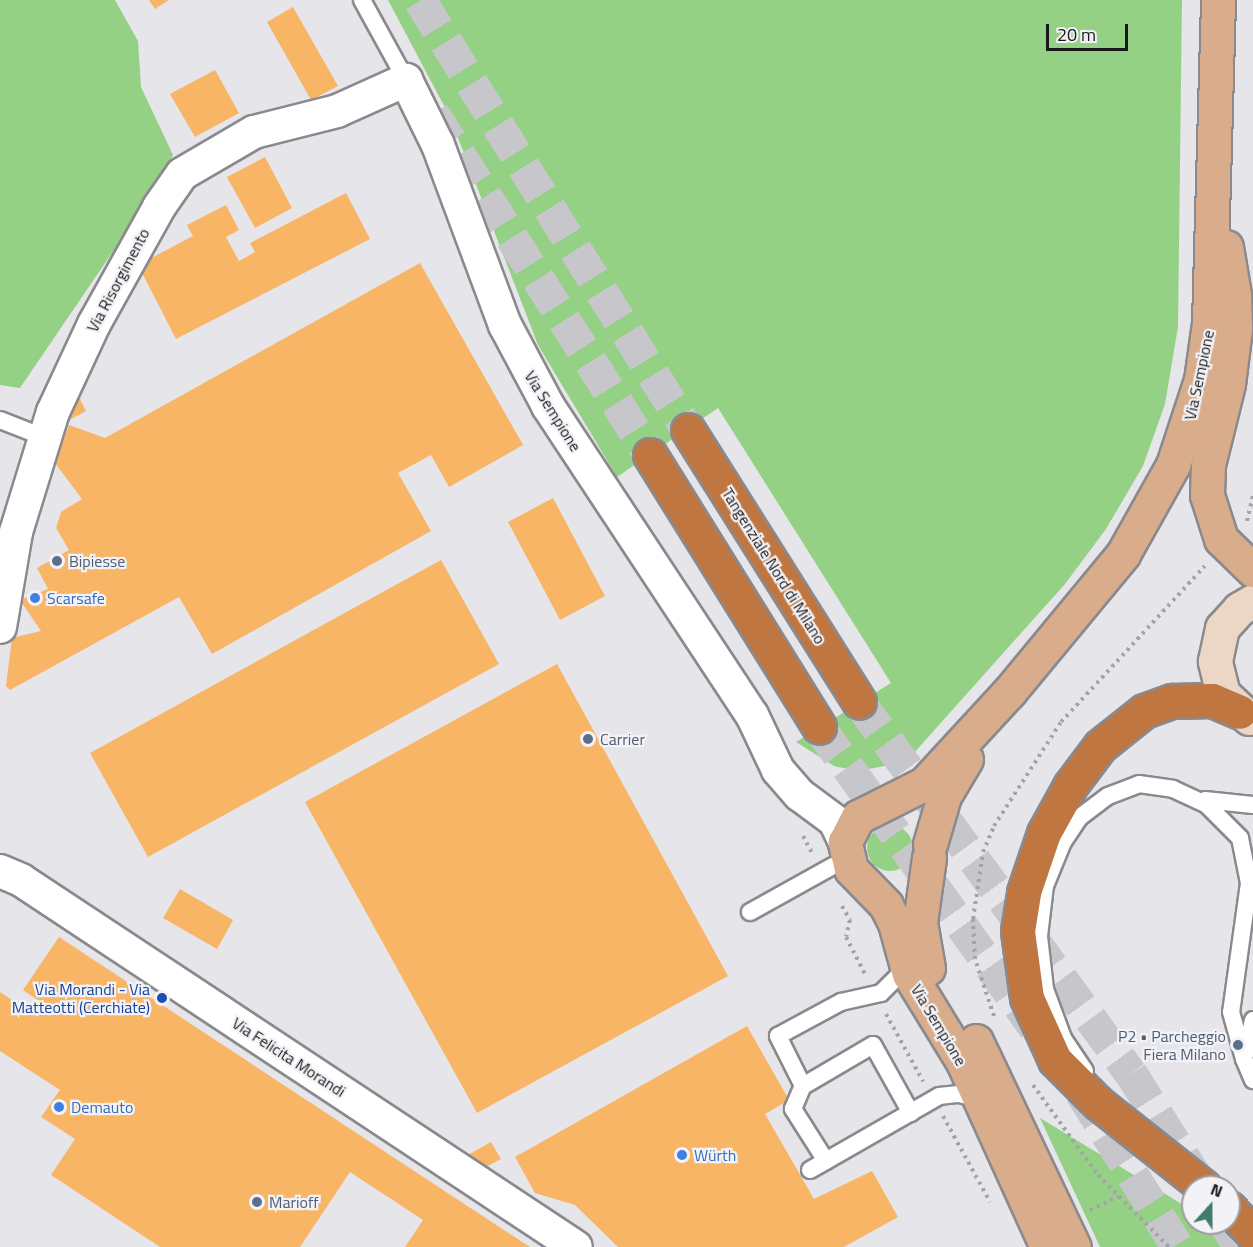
<!DOCTYPE html>
<meta charset="utf-8">
<style>
body{margin:0}
#map{position:relative;width:1253px;height:1247px;overflow:hidden;background:#e6e5ea;font-family:"Titillium Web",sans-serif}
div>[style]{position:absolute}
[style*='--x']{left:calc(var(--x)*1px);top:calc(var(--y)*1px);width:calc(var(--w)*1px);rotate:calc(var(--a)*1deg)}
.green>*{inset:0;background:#94d185}
.round{border-radius:50%}
.building>*{inset:0;background:#f8b565}
.highway-tunnel>*{height:33px;margin-top:-16.5px;transform-origin:0;background:repeating-linear-gradient(90deg,#c7c6cb 0 33px,transparent 0 49px)}
.path>*{height:4px;margin-top:-2px;transform-origin:0;background:repeating-linear-gradient(90deg,#a4a3a7 0 3px,transparent 0 7.5px)}
.roads{filter:drop-shadow(2px 0 #8a8a8e) drop-shadow(-2px 0 #8a8a8e) drop-shadow(0 2px #8a8a8e) drop-shadow(0 -2px #8a8a8e)}
.lane>*{height:16px;margin:-8px;padding:0 8px;transform-origin:8px;border-radius:8px;background:#fff}
.street>*{height:32px;margin:-16px;padding:0 16px;transform-origin:16px;border-radius:16px;background:#fff}
.secondary>*{height:33px;margin:-16.5px;padding:0 16.5px;transform-origin:16.5px;border-radius:16.5px;background:#ecd6c6}
.primary>*{height:33px;margin:-16.5px;padding:0 16.5px;transform-origin:16.5px;border-radius:16.5px;background:#d9ad8c}
.highway>*{height:33px;margin:-16.5px;padding:0 16.5px;transform-origin:16.5px;border-radius:16.5px;background:#c07640}
.dots>*{width:16px;height:16px;translate:-50% -50%;box-sizing:border-box;border:3px solid #f3f3f7;border-radius:50%}
span{translate:-50% -50%;white-space:nowrap;text-align:center;line-height:1.15;-webkit-text-stroke:4.5px #f3f3f7;paint-order:stroke}
.street-label{font-size:16px;color:#19191b}
.service-label{font-size:16px;color:#4e5e75}
.left{translate:0 -50%;text-align:left}
.right{translate:-100% -50%;text-align:right}
.shop-label{font-size:16px;color:#366cbe}
.transit-label{font-size:16px;color:#164399}
.north{position:absolute;left:1181px;top:1175px;width:60px;height:60px;box-sizing:border-box;background:#f3f3f7;border:2px solid #9c9c9f;border-radius:50%;rotate:21deg;font-size:16px;font-weight:700;line-height:24px;text-align:center;color:#19191b}
.north::after{content:'';display:block;margin:auto;width:21px;height:27px;background:#3f7d6a;clip-path:polygon(50% 0,100% 100%,50% 72%,0 100%)}
.scale{position:absolute;left:1046px;top:24px;width:82px;height:27px;box-sizing:border-box;border:3px solid #19191b;border-top:0;padding-left:8px;font-size:18px;line-height:21px;white-space:nowrap;color:#19191b;-webkit-text-stroke:4px #f3f3f7;paint-order:stroke}
</style>
<div id="map">
<div class="green">
<div style="clip-path:polygon(0 0,115px 0,138px 41px,141px 87px,173px 155px,135px 219px,20px 388px,0 385px)"></div>
<div style="clip-path:polygon(388px 0,1182px 0,1178px 327px,1165px 404px,1143px 466px,1106px 529px,1065px 584px,913px 754px,896px 764px,857px 771px,834px 766px,796px 742px,891px 683px,718px 408px,617px 477px,538px 345px,450px 117px)"></div>
<div class="round" style="left:867px;top:825px;width:46px;height:46px"></div>
<div style="clip-path:polygon(1040px 1118px,1185px 1206px,1193px 1214px,1193px 1223px,1203px 1223px,1226px 1247px,1100px 1247px)"></div>
</div>
<div class="building">
<div style="clip-path:polygon(149px 0,169px 0,155px 9px)"></div>
<div style="clip-path:polygon(293px 7px,338px 86px,311px 100px,267px 22px)"></div>
<div style="clip-path:polygon(215px 70px,239px 113px,195px 137px,170px 94px)"></div>
<div style="clip-path:polygon(265px 157px,292px 208px,255px 228px,227px 177px)"></div>
<div style="clip-path:polygon(346px 193px,370px 239px,176px 339px,138px 265px,193px 236px,187px 225px,226px 205px,239px 230px,226px 237px,239px 261px,255px 252px,250px 243px)"></div>
<div style="clip-path:polygon(420px 263px,523px 445px,449px 487px,431px 455px,398px 473px,431px 531px,212px 654px,179px 597px,10px 690px,6px 686px,12px 638px,41px 631px,20px 600px,48px 589px,37px 568px,69px 550px,56px 528px,61px 512px,82px 499px,55px 463px,69px 425px,105px 438px)"></div>
<div style="clip-path:polygon(74px 387px,86px 411px,71px 419px,64px 405px)"></div>
<div style="clip-path:polygon(553px 498px,605px 596px,560px 620px,508px 522px)"></div>
<div style="clip-path:polygon(441px 560px,499px 664px,148px 857px,90px 753px)"></div>
<div style="clip-path:polygon(557px 664px,728px 976px,477px 1113px,305px 802px)"></div>
<div style="clip-path:polygon(180px 889px,233px 920px,217px 949px,163px 918px)"></div>
<div style="clip-path:polygon(59px 937px,437px 1186px,530px 1247px,405px 1247px,423px 1220px,350px 1172px,300px 1247px,160px 1247px,51px 1175px,75px 1139px,41px 1117px,60px 1090px,0 1051px,0 992px,38px 1017px,45px 1005px,23px 990px)"></div>
<div style="clip-path:polygon(747px 1026px,789px 1100px,765px 1114px,814px 1199px,872px 1171px,898px 1217px,844px 1247px,618px 1247px,575px 1205px,535px 1193px,515px 1157px)"></div>
<div style="clip-path:polygon(491px 1142px,501px 1159px,484px 1168px,466px 1156px)"></div>
</div>
<div class="highway-tunnel">
<div style="--x:420;--y:0;--w:507;--a:58.07"></div>
<div style="--x:433;--y:113;--w:405;--a:57.6"></div>
<div style="--x:859;--y:702;--w:460;--a:53.8"></div>
<div style="--x:1131;--y:1073;--w:126;--a:57.9"></div>
<div style="--x:819;--y:727;--w:370;--a:54.3"></div>
<div style="--x:1081;--y:1092;--w:183;--a:58"></div>
<div style="--x:1225;--y:1223;--w:28;--a:58"></div>
</div>
<div class="path">
<div style="--x:1247;--y:521;--w:28;--a:-77"></div>
<div style="--x:803;--y:836;--w:19;--a:62"></div>
<div style="--x:842;--y:906;--w:16;--a:60"></div>
<div style="--x:850;--y:920;--w:17;--a:103"></div>
<div style="--x:846;--y:937;--w:44;--a:62.9"></div>
<div style="--x:886;--y:1014;--w:77;--a:61.1"></div>
<div style="--x:994;--y:1016;--w:60;--a:-108.4"></div>
<div style="--x:975;--y:959;--w:40;--a:-92.9"></div>
<div style="--x:973;--y:919;--w:68;--a:-81.5"></div>
<div style="--x:983;--y:852;--w:28;--a:-67"></div>
<div style="--x:994;--y:826;--w:124;--a:-57.2"></div>
<div style="--x:1061;--y:722;--w:212;--a:-47.3"></div>
<div style="--x:1033;--y:1085;--w:111;--a:54.2"></div>
<div style="--x:1098;--y:1175;--w:101;--a:45.4"></div>
<div style="--x:943;--y:1116;--w:98;--a:61.3"></div>
<div style="--x:1090;--y:1210;--w:32;--a:-26"></div>
</div>
<div class="roads">
<div class="lane">
<div style="--x:362;--y:0;--w:91;--a:61.2"></div>
<div style="--x:0;--y:420;--w:49;--a:21.4"></div>
<div style="--x:1205;--y:800;--w:48;--a:5.9"></div>
<div style="--x:750;--y:912;--w:95;--a:-29"></div>
<div style="--x:1253;--y:1020;--w:40;--a:103"></div>
<div style="--x:1244;--y:1059;--w:23;--a:67"></div>
<div style="--x:1085;--y:1071;--w:40;--a:-124"></div>
<div style="--x:1063;--y:1038;--w:52;--a:-110.2"></div>
<div style="--x:1045;--y:989;--w:53;--a:-96.5"></div>
<div style="--x:1039;--y:936;--w:50;--a:-83.2"></div>
<div style="--x:1045;--y:886;--w:48;--a:-67.8"></div>
<div style="--x:1063;--y:842;--w:30;--a:-56"></div>
<div style="--x:1080;--y:817;--w:35;--a:-37"></div>
<div style="--x:1108;--y:796;--w:33;--a:-21"></div>
<div style="--x:1139;--y:784;--w:34;--a:8"></div>
<div style="--x:1173;--y:789;--w:38;--a:25"></div>
<div style="--x:1207;--y:805;--w:47;--a:45"></div>
<div style="--x:1240;--y:838;--w:46;--a:78.7"></div>
<div style="--x:1249;--y:883;--w:130;--a:97.9"></div>
<div style="--x:1231;--y:1012;--w:49;--a:74.5"></div>
<div style="--x:803;--y:1086;--w:81;--a:-30.4"></div>
<div style="--x:873;--y:1045;--w:78;--a:60.8"></div>
<div style="--x:826;--y:1161;--w:62;--a:-122.4"></div>
<div style="--x:793;--y:1109;--w:25;--a:-67"></div>
<div style="--x:803;--y:1086;--w:56;--a:-116.6"></div>
<div style="--x:778;--y:1036;--w:72;--a:-28.4"></div>
<div style="--x:841;--y:1002;--w:41;--a:-12.7"></div>
<div style="--x:881;--y:993;--w:25;--a:-45"></div>
<div style="--x:899;--y:975;--w:14;--a:-82"></div>
<div style="--x:810;--y:1170;--w:149;--a:-29.8"></div>
<div style="--x:939;--y:1096;--w:20;--a:-6"></div>
<div style="--x:959;--y:1094;--w:21;--a:14"></div>
</div>
<div class="street">
<div style="--x:0;--y:627;--w:96;--a:-80.4"></div>
<div style="--x:16;--y:532;--w:126;--a:-72.9"></div>
<div style="--x:53;--y:412;--w:97;--a:-65"></div>
<div style="--x:94;--y:324;--w:134;--a:-60.9"></div>
<div style="--x:159;--y:207;--w:40;--a:-55.1"></div>
<div style="--x:182;--y:174;--w:83;--a:-30.3"></div>
<div style="--x:254;--y:132;--w:86;--a:-14.2"></div>
<div style="--x:337;--y:111;--w:76;--a:-24.2"></div>
<div style="--x:406;--y:80;--w:72;--a:63.8"></div>
<div style="--x:438;--y:145;--w:192;--a:69.6"></div>
<div style="--x:505;--y:325;--w:92;--a:62"></div>
<div style="--x:548;--y:406;--w:370;--a:56.6"></div>
<div style="--x:752;--y:715;--w:61;--a:64.7"></div>
<div style="--x:778;--y:770;--w:33;--a:49"></div>
<div style="--x:800;--y:795;--w:44;--a:36.6"></div>
<div style="--x:835;--y:821;--w:23;--a:65"></div>
<div style="--x:0;--y:871;--w:23;--a:23"></div>
<div style="--x:21;--y:880;--w:665;--a:33.48"></div>
</div>
<div class="secondary">
<div style="--x:1249;--y:718;--w:35;--a:-137"></div>
<div style="--x:1223;--y:694;--w:34;--a:-104"></div>
<div style="--x:1215;--y:661;--w:34;--a:-78"></div>
<div style="--x:1222;--y:628;--w:25;--a:-48"></div>
<div style="--x:1239;--y:609;--w:16;--a:-30"></div>
</div>
<div class="primary">
<div style="--x:1226;--y:247;--w:49;--a:80.5"></div>
<div style="--x:1234;--y:295;--w:33;--a:88"></div>
<div style="--x:1235;--y:328;--w:56;--a:97.1"></div>
<div style="--x:1228;--y:384;--w:83;--a:103.9"></div>
<div style="--x:1208;--y:465;--w:30;--a:92"></div>
<div style="--x:1207;--y:495;--w:46;--a:72.3"></div>
<div style="--x:1221;--y:539;--w:45;--a:44.1"></div>
<div style="--x:930;--y:844;--w:50;--a:-73.7"></div>
<div style="--x:944;--y:796;--w:43;--a:-59.3"></div>
<div style="--x:928;--y:968;--w:47;--a:-99.9"></div>
<div style="--x:920;--y:922;--w:65;--a:-82"></div>
<div style="--x:976;--y:1041;--w:228;--a:64.6"></div>
<div style="--x:1047;--y:1247;--w:203;--a:-114.4"></div>
<div style="--x:963;--y:1062;--w:103;--a:-121.5"></div>
<div style="--x:909;--y:974;--w:53;--a:-105.4"></div>
<div style="--x:895;--y:923;--w:20;--a:-117"></div>
<div style="--x:886;--y:905;--w:50;--a:-134.2"></div>
<div style="--x:851;--y:869;--w:28;--a:-103"></div>
<div style="--x:845;--y:842;--w:28;--a:-63"></div>
<div style="--x:858;--y:817;--w:74;--a:-26.6"></div>
<div style="--x:924;--y:784;--w:125;--a:-47.3"></div>
<div style="--x:1009;--y:692;--w:179;--a:-50.4"></div>
<div style="--x:1123;--y:554;--w:102;--a:-60.7"></div>
<div style="--x:1173;--y:465;--w:89;--a:-71.8"></div>
<div style="--x:1201;--y:380;--w:58;--a:-82"></div>
<div style="--x:1209;--y:323;--w:323;--a:-88.4"></div>
</div>
<div class="highway">
<div style="--x:688;--y:430;--w:321;--a:57.8"></div>
<div style="--x:650;--y:455;--w:320;--a:58.1"></div>
<div style="--x:1204;--y:1187;--w:135;--a:-141.6"></div>
<div style="--x:1098;--y:1103;--w:61;--a:-135"></div>
<div style="--x:1055;--y:1060;--w:68;--a:-114.3"></div>
<div style="--x:1027;--y:998;--w:68;--a:-97.7"></div>
<div style="--x:1018;--y:931;--w:39;--a:-81"></div>
<div style="--x:1024;--y:892;--w:62;--a:-71.3"></div>
<div style="--x:1044;--y:833;--w:54;--a:-61"></div>
<div style="--x:1070;--y:786;--w:50;--a:-53.1"></div>
<div style="--x:1100;--y:746;--w:56;--a:-38.5"></div>
<div style="--x:1144;--y:711;--w:30;--a:-20"></div>
<div style="--x:1172;--y:701;--w:40;--a:-1.4"></div>
<div style="--x:1212;--y:700;--w:30;--a:23"></div>
<div style="--x:1229;--y:1208;--w:35;--a:47"></div>
</div>
</div>
<div class="dots">
<div style="left:57px;top:561px;background:#5c6f8a"></div>
<div style="left:35px;top:598px;background:#3f7fe0"></div>
<div style="left:588px;top:739px;background:#5c6f8a"></div>
<div style="left:162px;top:998px;background:#1a4fb4"></div>
<div style="left:1238px;top:1045px;background:#5c6f8a"></div>
<div style="left:59px;top:1107px;background:#3f7fe0"></div>
<div style="left:682px;top:1155px;background:#3f7fe0"></div>
<div style="left:257px;top:1202px;background:#5c6f8a"></div>
</div>
<div class="street-label">
<span style="left:118px;top:280px;rotate:-62deg">Via Risorgimento</span>
<span style="left:1199px;top:375px;rotate:-78deg">Via Sempione</span>
<span style="left:553px;top:411px;rotate:58deg">Via Sempione</span>
<span style="left:774px;top:566px;rotate:58deg">Tangenziale Nord di Milano</span>
<span style="left:939px;top:1025px;rotate:59deg">Via Sempione</span>
<span style="left:289px;top:1057px;rotate:33deg">Via Felicita Morandi</span>
</div>
<div class="service-label">
<span class="left" style="left:69px;top:561px">Bipiesse</span>
<span class="left" style="left:600px;top:739px">Carrier</span>
<span class="right" style="left:1226px;top:1045px">P2 • Parcheggio<br>Fiera Milano</span>
<span class="left" style="left:269px;top:1202px">Marioff</span>
</div>
<div class="shop-label">
<span class="left" style="left:47px;top:598px">Scarsafe</span>
<span class="left" style="left:71px;top:1107px">Demauto</span>
<span class="left" style="left:694px;top:1155px">Würth</span>
</div>
<div class="transit-label">
<span class="right" style="left:150px;top:998px">Via Morandi - Via<br>Matteotti (Cerchiate)</span>
</div>
<div class="north">N</div>
<div class="scale">20 m</div>
</div>
